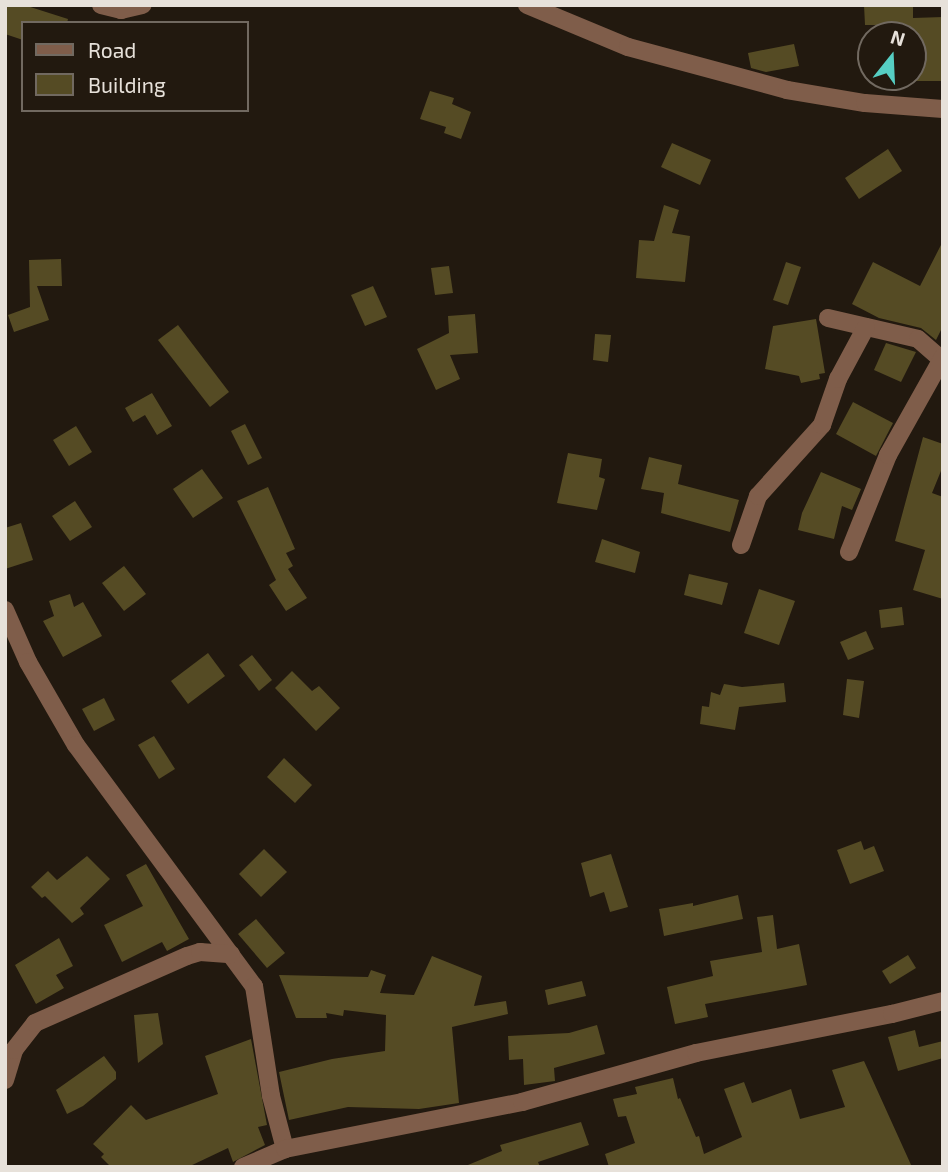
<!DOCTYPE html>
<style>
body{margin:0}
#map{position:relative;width:948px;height:1172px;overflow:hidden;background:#22190f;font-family:"Exo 2",sans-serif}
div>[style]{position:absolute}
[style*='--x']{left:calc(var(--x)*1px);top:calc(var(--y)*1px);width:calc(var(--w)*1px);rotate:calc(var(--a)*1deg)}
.building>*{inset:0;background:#554b24}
.street>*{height:18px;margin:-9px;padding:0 9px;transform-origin:9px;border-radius:9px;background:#7f5d4a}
span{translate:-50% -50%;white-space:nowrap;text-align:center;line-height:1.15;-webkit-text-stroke:5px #22190f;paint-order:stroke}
.frame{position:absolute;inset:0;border:7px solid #e7e1da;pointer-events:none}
.legend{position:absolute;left:21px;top:21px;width:228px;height:91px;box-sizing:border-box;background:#22190f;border:2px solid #716960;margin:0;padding:9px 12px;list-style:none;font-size:21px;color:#e7e1da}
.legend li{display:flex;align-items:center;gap:14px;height:35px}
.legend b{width:35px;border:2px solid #716960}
.north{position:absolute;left:857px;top:21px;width:70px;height:70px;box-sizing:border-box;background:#22190f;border:2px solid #716960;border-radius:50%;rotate:18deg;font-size:19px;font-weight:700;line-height:28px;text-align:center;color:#e7e1da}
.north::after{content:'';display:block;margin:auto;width:24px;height:32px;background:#56cec3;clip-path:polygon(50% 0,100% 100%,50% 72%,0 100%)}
</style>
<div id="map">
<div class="building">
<div style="clip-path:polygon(5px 5px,24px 5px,68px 19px,67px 23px,23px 23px,23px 40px,5px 34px)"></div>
<div style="clip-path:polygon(864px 5px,913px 5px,913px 18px,943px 17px,943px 81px,913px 81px,913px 35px,904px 35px,904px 25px,865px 25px)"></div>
<div style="clip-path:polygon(794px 44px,799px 66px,766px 72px,751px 68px,748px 53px)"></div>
<div style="clip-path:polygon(430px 91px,454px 98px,452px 104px,471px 112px,461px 139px,444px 133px,446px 127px,420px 119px)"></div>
<div style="clip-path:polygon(672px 143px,711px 160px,700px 185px,661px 167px)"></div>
<div style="clip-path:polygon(888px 149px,902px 171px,859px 199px,845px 178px)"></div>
<div style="clip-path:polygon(664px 205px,679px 210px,672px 233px,690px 236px,685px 282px,636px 278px,639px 240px,654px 241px)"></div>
<div style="clip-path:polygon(943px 241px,943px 326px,936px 340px,921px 328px,879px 318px,852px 304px,873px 262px,920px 286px)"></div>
<div style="clip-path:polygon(61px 259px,62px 286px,37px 286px,49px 320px,14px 332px,8px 315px,30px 307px,29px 260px)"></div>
<div style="clip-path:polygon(786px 262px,801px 267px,788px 305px,773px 300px)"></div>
<div style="clip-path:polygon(449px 266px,453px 293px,435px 295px,431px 268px)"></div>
<div style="clip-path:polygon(373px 286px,387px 317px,365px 326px,351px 295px)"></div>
<div style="clip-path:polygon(475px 314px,478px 353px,450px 355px,460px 379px,436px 390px,417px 349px,449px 333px,448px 316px)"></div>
<div style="clip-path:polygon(816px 319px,825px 373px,819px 374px,820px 379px,801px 383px,799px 376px,765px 369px,773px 326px)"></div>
<div style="clip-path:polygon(178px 325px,229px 392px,210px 407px,158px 340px)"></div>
<div style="clip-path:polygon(595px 334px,611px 335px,608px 362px,593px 360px)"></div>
<div style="clip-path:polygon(886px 343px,916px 352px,901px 382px,874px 370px)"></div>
<div style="clip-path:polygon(152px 393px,172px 426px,157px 435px,145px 415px,133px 422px,125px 408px)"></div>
<div style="clip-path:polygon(853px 402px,893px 423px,876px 456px,836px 434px)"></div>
<div style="clip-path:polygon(245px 424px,262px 458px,248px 465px,231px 431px)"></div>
<div style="clip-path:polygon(76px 426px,92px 452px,69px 466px,53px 440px)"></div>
<div style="clip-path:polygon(923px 437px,943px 444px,943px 466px,932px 493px,943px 497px,943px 599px,913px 590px,925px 550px,895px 541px)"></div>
<div style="clip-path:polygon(568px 453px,602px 459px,599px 477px,605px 479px,597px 510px,557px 503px)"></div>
<div style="clip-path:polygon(649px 457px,682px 465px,678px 484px,739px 500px,730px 532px,661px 513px,664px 493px,641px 489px)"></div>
<div style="clip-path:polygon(202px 469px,223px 498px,193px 518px,173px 489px)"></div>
<div style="clip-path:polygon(821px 472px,861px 489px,852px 510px,842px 506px,834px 539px,798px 530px,802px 513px)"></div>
<div style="clip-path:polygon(268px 487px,295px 549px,286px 553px,293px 566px,288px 569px,307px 598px,286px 611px,269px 585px,276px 580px,237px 501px)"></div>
<div style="clip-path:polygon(75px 501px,92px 527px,70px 541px,52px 516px)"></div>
<div style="clip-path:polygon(21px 523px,33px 560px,5px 569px,5px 528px)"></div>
<div style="clip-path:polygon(602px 539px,640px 552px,635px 573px,595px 562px)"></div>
<div style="clip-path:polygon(124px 566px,146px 594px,124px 611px,102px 583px)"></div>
<div style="clip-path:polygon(689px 574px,728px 583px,722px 605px,684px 595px)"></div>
<div style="clip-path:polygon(759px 589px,795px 601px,779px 645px,744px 633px)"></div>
<div style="clip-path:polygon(70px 594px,74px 607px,83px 602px,102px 636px,63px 657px,43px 621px,54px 616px,49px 601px)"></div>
<div style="clip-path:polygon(902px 607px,904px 625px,881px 628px,879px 610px)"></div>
<div style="clip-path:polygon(866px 631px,874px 649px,848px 660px,840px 642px)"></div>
<div style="clip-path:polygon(208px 653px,225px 676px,188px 704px,171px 681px)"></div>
<div style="clip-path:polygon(252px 655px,272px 680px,259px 691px,239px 665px)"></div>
<div style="clip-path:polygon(292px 671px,312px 691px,319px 686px,340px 708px,316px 731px,275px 688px)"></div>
<div style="clip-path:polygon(847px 679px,864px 681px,859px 718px,843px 715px)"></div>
<div style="clip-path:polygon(784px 683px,786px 702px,739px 707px,735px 730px,700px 724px,702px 706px,709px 707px,711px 692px,720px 695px,724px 684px,742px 687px)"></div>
<div style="clip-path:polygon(104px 698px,115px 720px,94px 731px,82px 709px)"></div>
<div style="clip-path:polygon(154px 736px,175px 769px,159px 779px,138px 745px)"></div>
<div style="clip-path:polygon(284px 758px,312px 785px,295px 803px,267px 777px)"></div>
<div style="clip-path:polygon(861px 841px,864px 850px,874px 846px,884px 871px,850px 884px,837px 850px)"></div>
<div style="clip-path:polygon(264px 849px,287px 872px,261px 897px,239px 874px)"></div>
<div style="clip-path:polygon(611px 854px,628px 907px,610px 912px,604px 892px,590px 897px,581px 863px)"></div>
<div style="clip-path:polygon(87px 856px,110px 879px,80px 908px,84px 914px,72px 923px,45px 896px,42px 898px,31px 887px,48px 871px,57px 880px)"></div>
<div style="clip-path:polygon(146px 864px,189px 939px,167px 951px,162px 942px,122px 962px,104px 925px,143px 906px,126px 875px)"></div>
<div style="clip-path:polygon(738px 895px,743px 919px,664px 936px,659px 909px,693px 903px,693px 906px)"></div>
<div style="clip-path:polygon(773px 915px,777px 949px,799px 944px,807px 985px,705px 1004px,708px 1017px,675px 1024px,667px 987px,713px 976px,710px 961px,762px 952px,757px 917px)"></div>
<div style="clip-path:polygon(256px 919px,285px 953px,267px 968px,238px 934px)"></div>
<div style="clip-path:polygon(59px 938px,73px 966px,56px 975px,64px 988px,36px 1004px,15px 965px)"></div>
<div style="clip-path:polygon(908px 955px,916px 968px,890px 984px,882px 971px)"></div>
<div style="clip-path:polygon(432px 956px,482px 976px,474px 1006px,506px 1001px,508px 1014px,452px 1027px,459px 1103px,419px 1109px,348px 1107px,289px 1120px,279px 1072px,332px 1059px,385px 1051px,386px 1015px,344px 1010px,343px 1016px,326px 1013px,327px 1018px,296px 1018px,279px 975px,368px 977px,371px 970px,386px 975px,380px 993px,414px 995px)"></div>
<div style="clip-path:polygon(582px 981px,586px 996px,548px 1005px,545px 990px)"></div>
<div style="clip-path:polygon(158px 1013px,163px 1044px,138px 1063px,134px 1015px)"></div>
<div style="clip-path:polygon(597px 1025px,605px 1054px,554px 1068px,555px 1081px,524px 1085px,523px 1059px,509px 1060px,508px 1036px,569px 1033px)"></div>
<div style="clip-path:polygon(915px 1030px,919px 1047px,943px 1041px,943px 1058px,898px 1071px,888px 1037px)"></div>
<div style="clip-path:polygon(251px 1039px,267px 1125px,258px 1127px,265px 1145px,233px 1162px,228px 1148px,188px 1167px,111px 1167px,101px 1157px,104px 1154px,93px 1144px,131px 1105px,146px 1120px,218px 1094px,205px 1056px)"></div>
<div style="clip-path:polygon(104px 1056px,116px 1072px,116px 1079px,83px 1106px,67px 1114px,56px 1090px)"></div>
<div style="clip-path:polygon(864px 1061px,912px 1167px,609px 1167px,605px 1154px,635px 1143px,626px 1116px,618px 1117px,613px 1099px,637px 1094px,635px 1087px,673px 1078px,678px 1099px,680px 1098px,696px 1137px,699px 1136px,704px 1154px,742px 1137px,724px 1089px,744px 1082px,752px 1103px,791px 1089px,800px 1119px,845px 1107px,832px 1070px)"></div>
<div style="clip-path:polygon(581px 1122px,589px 1145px,538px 1162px,540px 1167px,463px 1167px,502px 1151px,500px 1145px)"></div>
</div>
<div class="street">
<div style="--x:101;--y:5;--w:21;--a:14"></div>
<div style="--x:121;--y:10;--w:22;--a:-13"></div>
<div style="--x:527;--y:5;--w:109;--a:22.6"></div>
<div style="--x:628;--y:47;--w:165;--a:15.1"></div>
<div style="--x:787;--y:90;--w:79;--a:9.5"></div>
<div style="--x:865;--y:103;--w:78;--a:4.4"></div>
<div style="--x:828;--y:318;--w:92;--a:13.1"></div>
<div style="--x:918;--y:339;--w:33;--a:41"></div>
<div style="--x:741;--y:545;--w:52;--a:-70.9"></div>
<div style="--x:758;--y:496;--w:96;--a:-48"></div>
<div style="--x:822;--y:425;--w:49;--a:-70.8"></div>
<div style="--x:838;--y:379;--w:59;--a:-61.7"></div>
<div style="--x:849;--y:552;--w:105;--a:-68.1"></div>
<div style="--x:888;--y:455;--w:112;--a:-60.7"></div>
<div style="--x:5;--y:610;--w:57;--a:66.1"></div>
<div style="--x:28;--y:662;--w:96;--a:60"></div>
<div style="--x:76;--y:745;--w:300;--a:53.6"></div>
<div style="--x:254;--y:986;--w:111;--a:81.2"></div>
<div style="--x:271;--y:1096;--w:55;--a:75.2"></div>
<div style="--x:5;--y:1080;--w:31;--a:-73"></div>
<div style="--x:14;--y:1050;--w:34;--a:-52"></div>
<div style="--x:35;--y:1023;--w:166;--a:-23.8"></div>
<div style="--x:187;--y:956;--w:14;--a:-17"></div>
<div style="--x:200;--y:952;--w:31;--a:4"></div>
<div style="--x:243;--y:1167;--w:46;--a:-23.2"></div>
<div style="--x:285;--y:1149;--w:242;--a:-11.2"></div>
<div style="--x:522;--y:1102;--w:181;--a:-15.7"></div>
<div style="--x:696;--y:1053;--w:200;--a:-11.3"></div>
<div style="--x:892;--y:1014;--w:53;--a:-14.3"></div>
</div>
<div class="frame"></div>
<ul class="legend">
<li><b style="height:9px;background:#7f5d4a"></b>Road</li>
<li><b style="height:19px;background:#554b24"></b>Building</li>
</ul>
<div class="north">N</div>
</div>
